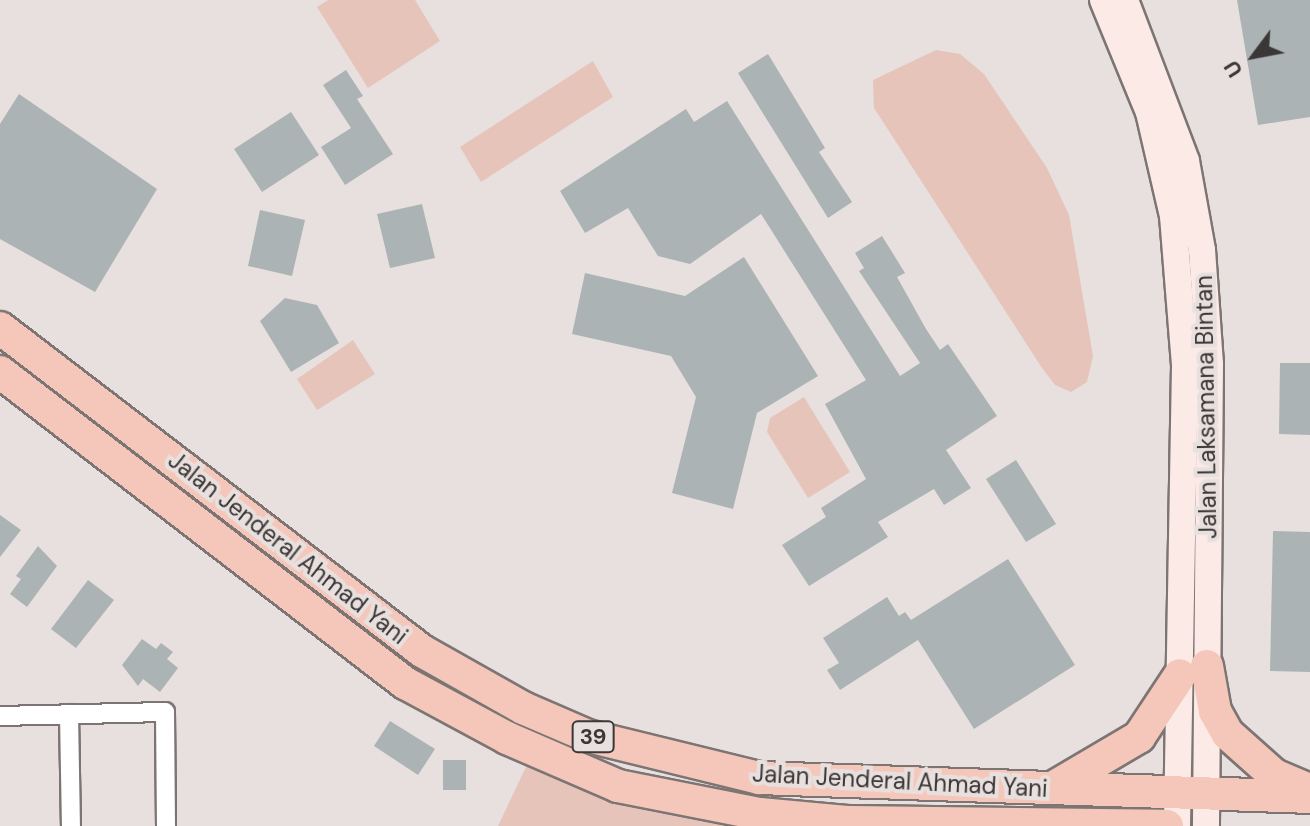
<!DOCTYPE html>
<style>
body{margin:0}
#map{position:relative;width:1310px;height:826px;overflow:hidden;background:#e8e0de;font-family:"DM Sans",sans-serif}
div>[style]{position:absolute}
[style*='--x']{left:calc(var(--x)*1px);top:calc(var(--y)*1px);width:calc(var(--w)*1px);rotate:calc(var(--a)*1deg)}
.green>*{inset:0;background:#e6c4ba}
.building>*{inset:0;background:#abb3b5}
.roads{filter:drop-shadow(2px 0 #7c7573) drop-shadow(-2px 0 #7c7573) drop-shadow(0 2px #7c7573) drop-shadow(0 -2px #7c7573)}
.minor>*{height:18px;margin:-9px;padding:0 9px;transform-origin:9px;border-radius:9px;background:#fff}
.secondary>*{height:26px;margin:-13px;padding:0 13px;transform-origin:13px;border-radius:13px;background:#fbeae5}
.trunk>*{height:32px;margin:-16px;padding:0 16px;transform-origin:16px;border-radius:16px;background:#f4c7ba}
span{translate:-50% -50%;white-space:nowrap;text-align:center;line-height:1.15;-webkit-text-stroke:8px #e8e0de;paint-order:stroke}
.shield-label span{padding:2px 6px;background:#e8e0de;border:2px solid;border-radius:6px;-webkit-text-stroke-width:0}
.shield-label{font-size:22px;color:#3a3736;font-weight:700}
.street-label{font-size:24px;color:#3a3736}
.north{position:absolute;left:1214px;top:16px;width:80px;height:80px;-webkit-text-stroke:6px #e8e0de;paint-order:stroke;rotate:238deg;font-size:22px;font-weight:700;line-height:32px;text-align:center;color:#3a3736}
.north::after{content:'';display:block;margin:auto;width:28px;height:36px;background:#3a3736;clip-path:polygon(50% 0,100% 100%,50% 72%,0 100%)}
</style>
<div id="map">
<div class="green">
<div style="clip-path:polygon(328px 0,415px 0,440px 41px,368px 88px,317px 7px)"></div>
<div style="clip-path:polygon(936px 50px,960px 54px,984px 74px,1047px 168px,1069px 215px,1093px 356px,1087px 382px,1071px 392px,1055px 385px,1042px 368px,874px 108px,873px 80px)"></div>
<div style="clip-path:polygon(593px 61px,613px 97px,481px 182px,460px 147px)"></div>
<div style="clip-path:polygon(353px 340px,375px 374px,317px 410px,297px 379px)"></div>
<div style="clip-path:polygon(804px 397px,850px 472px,808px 498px,767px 432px,770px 418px)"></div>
<div style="clip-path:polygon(533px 752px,695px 802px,1167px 826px,498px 826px)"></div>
</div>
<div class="building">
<div style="clip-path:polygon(1237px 0,1310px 0,1310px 117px,1258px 125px)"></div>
<div style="clip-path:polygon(768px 54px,825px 148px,819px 152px,852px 202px,828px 218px,738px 73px)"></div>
<div style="clip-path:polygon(346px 70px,363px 96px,357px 99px,393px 154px,345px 185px,321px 147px,351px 128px,323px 85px)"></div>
<div style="clip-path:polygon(19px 94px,157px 189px,95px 292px,0 239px,0 124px)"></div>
<div style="clip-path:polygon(727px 101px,900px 376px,920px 363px,859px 271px,864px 268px,855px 253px,882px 236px,905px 273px,897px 277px,926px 329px,940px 350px,948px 344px,997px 416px,946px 450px,971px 488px,944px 505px,934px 489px,878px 522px,888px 537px,809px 586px,782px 545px,826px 517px,821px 508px,866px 479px,825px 404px,866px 380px,761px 214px,690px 264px,658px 256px,628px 208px,585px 233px,560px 191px,686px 109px,694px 122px)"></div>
<div style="clip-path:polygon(291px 112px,319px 155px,262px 192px,234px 149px)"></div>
<div style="clip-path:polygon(422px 204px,435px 258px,390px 268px,377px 214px)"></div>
<div style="clip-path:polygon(260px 210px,305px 220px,292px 276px,248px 266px)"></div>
<div style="clip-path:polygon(744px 257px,818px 376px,757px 413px,733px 509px,672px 493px,696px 397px,671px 356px,572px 334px,585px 273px,685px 296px)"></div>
<div style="clip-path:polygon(285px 298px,317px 305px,339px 343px,291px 372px,260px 321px)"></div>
<div style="clip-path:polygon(1280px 363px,1310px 363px,1310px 435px,1279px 434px)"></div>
<div style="clip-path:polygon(1016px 460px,1056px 524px,1026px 542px,986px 479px)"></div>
<div style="clip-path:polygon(0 515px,21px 530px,0 557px)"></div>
<div style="clip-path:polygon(1273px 531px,1310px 532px,1310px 672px,1270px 671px)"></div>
<div style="clip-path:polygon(38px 546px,57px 566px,27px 607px,10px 594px,21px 579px,16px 576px)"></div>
<div style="clip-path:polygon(1008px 559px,1075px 665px,974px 729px,918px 640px,840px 690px,827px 670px,839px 663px,823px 638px,887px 597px,899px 616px,905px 612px,911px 620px)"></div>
<div style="clip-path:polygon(88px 580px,114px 600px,76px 648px,51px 629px)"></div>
<div style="clip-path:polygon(142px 639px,156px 649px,161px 643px,173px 652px,167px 659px,178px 668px,160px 692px,143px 679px,138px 686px,122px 665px)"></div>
<div style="clip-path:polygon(390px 721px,435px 749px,418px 775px,374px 746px)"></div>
<div style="clip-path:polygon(443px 760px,466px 760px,466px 790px,443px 790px)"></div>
</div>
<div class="roads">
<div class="minor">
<div style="--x:69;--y:714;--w:112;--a:89"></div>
<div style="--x:0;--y:716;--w:165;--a:-1.4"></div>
<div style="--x:165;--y:712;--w:114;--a:89.5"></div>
</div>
<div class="secondary">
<div style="--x:1103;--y:0;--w:121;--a:67.7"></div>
<div style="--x:1149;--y:112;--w:107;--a:77"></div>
<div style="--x:1173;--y:216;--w:150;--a:85.4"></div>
<div style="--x:1185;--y:366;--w:460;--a:91"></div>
<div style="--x:1125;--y:0;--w:172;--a:69.2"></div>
<div style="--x:1186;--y:161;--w:90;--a:79.8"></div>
<div style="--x:1202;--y:250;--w:114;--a:86"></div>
<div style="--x:1210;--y:364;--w:462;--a:90.5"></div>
</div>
<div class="trunk">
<div style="--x:0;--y:328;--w:531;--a:37.43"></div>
<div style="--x:422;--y:651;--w:116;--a:29.4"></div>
<div style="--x:523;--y:708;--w:71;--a:23.3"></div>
<div style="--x:588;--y:736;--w:176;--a:13.8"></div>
<div style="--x:759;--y:778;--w:551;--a:1.97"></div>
<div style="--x:0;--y:372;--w:511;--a:37.52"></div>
<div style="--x:405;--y:683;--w:116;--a:28.3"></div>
<div style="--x:507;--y:738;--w:121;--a:23.4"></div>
<div style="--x:618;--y:786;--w:145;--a:11.2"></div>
<div style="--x:760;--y:814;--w:87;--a:5.3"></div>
<div style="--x:847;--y:822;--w:320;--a:0.7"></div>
<div style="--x:1207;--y:666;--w:46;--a:79.9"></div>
<div style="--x:1215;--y:711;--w:26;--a:61"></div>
<div style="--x:1228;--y:734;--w:62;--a:41.7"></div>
<div style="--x:1274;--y:775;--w:39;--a:23"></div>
<div style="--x:1054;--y:787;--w:99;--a:-30.5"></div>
<div style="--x:1139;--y:737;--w:74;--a:-56.5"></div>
</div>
</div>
<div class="shield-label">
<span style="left:593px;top:737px">39</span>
</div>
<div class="street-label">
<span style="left:1206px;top:407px;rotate:-91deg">Jalan Laksamana Bintan</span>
<span style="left:288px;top:548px;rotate:38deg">Jalan Jenderal Ahmad Yani</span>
<span style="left:900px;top:781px;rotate:3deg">Jalan Jenderal Ahmad Yani</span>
</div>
<div class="north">U</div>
</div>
